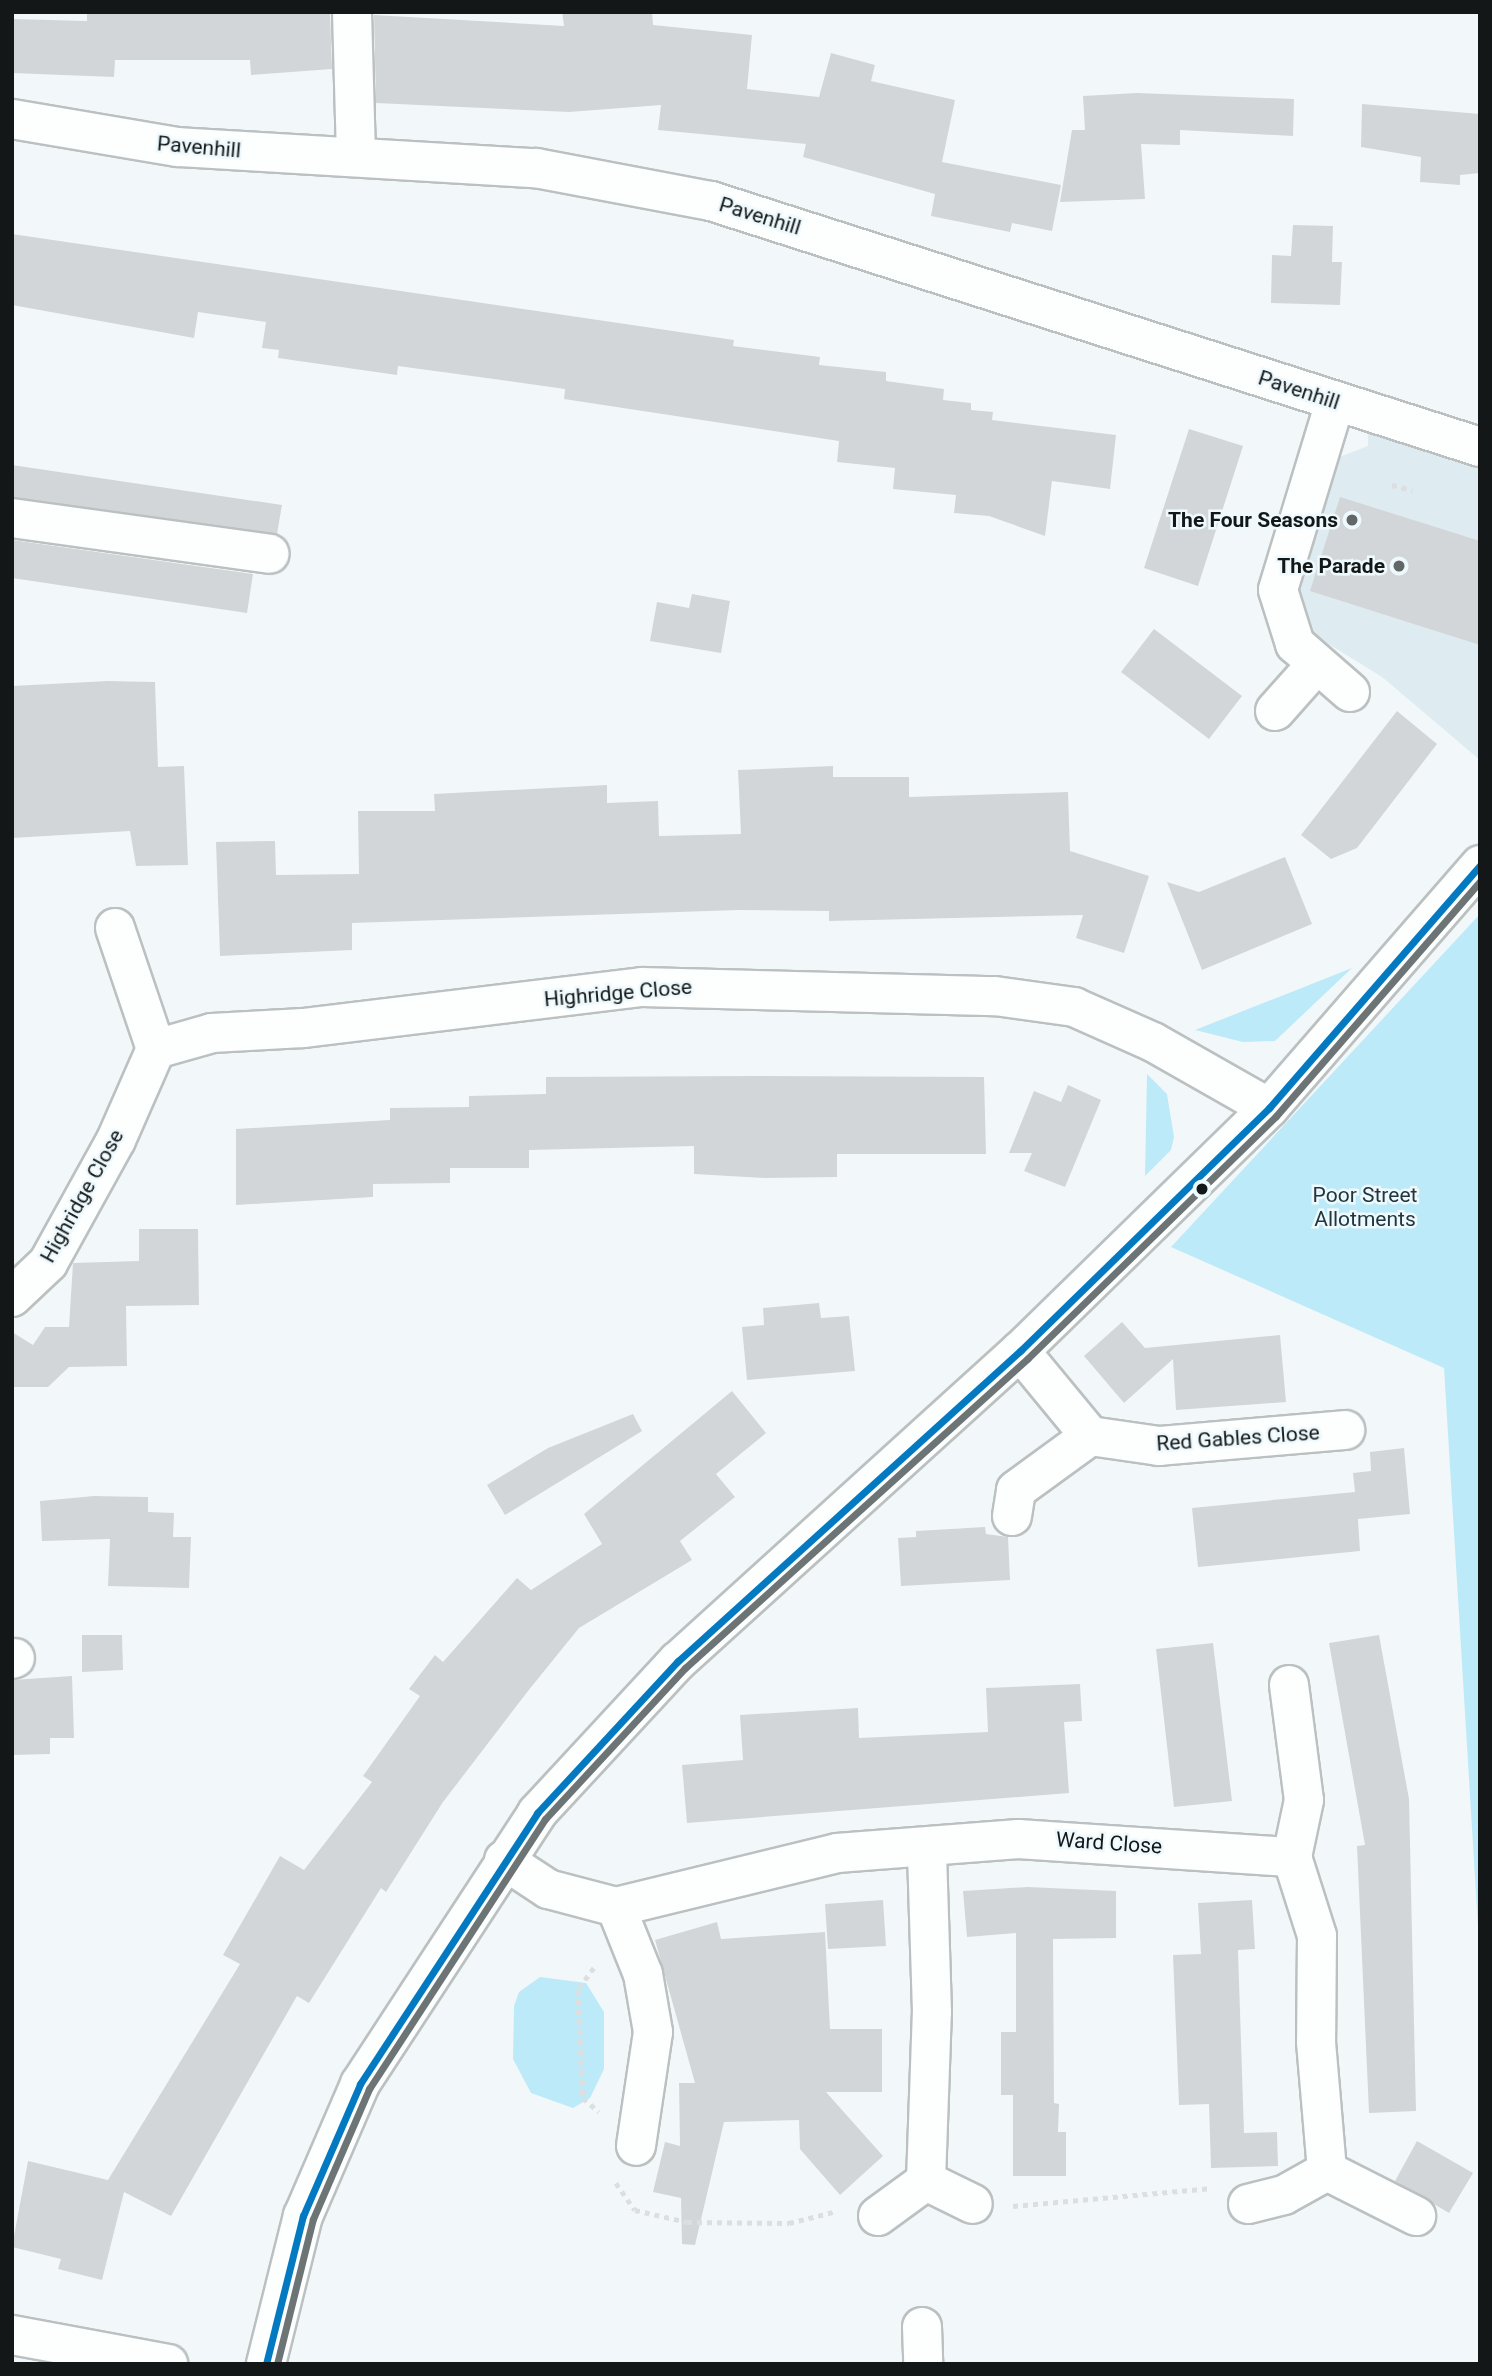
<!DOCTYPE html>
<style>
body{margin:0}
#map{position:relative;width:1492px;height:2376px;overflow:hidden;background:#f2f8fa;font-family:Roboto,sans-serif}
div>[style]{position:absolute}
[style*='--x']{left:calc(var(--x)*1px);top:calc(var(--y)*1px);width:calc(var(--w)*1px);rotate:calc(var(--a)*1deg)}
.built>*{inset:0;background:#deebf0}
.green>*{inset:0;background:#bdeaf8}
.building>*{inset:0;background:#d3d6d8}
.path>*{height:4.5px;margin-top:-2.25px;transform-origin:0;background:repeating-linear-gradient(90deg,#dcdedf 0 5px,transparent 0 10px)}
.roads{filter:drop-shadow(2px 0 #bbc0c1) drop-shadow(-2px 0 #bbc0c1) drop-shadow(0 2px #bbc0c1) drop-shadow(0 -2px #bbc0c1)}
.minor>*{height:38px;margin:-19px;padding:0 19px;transform-origin:19px;border-radius:19px;background:#fdfefe}
.bus-1>*{height:7px;margin:-3.5px;padding:0 3.5px;transform-origin:3.5px;border-radius:3.5px;background:#0279c1}
.bus-2>*{height:7px;margin:-3.5px;padding:0 3.5px;transform-origin:3.5px;border-radius:3.5px;background:#6c7476}
.dots>*{width:19px;height:19px;translate:-50% -50%;box-sizing:border-box;border:4px solid #eef9fd;border-radius:50%}
span{translate:-50% -50%;white-space:nowrap;text-align:center;line-height:1.15;-webkit-text-stroke:5px #eef9fd;paint-order:stroke}
.street-label{font-size:21px;color:#131718}
.poi-label{font-size:21px;color:#131718;font-weight:700}
.right{translate:-100% -50%;text-align:right}
.park-label{font-size:21px;color:#21373e}
.frame{position:absolute;inset:0;border:14px solid #131718;pointer-events:none}
</style>
<div id="map">
<div class="built">
<div style="clip-path:polygon(1368px 430px,1480px 467px,1480px 760px,1382px 677px,1306px 630px,1297px 577px,1337px 458px,1368px 446px)"></div>
</div>
<div class="green">
<div style="clip-path:polygon(1480px 914px,1480px 1960px,1444px 1368px,1171px 1247px)"></div>
<div style="clip-path:polygon(1352px 968px,1275px 1041px,1243px 1042px,1195px 1030px)"></div>
<div style="clip-path:polygon(1147px 1074px,1167px 1094px,1174px 1137px,1171px 1150px,1145px 1176px)"></div>
<div style="clip-path:polygon(540px 1977px,586px 1983px,604px 2012px,604px 2069px,590px 2098px,573px 2108px,531px 2093px,513px 2059px,514px 2006px,519px 1992px)"></div>
</div>
<div class="building">
<div style="clip-path:polygon(87px 12px,330px 13px,332px 69px,251px 75px,250px 60px,115px 60px,114px 77px,12px 73px,12px 19px,87px 21px)"></div>
<div style="clip-path:polygon(562px 12px,652px 12px,653px 25px,752px 35px,747px 89px,819px 97px,831px 53px,875px 65px,871px 81px,955px 100px,942px 162px,1061px 185px,1052px 231px,1012px 223px,1010px 232px,931px 216px,935px 194px,803px 157px,806px 144px,658px 130px,661px 105px,569px 112px,376px 103px,374px 15px,564px 26px)"></div>
<div style="clip-path:polygon(1137px 93px,1294px 99px,1293px 136px,1180px 130px,1180px 145px,1141px 144px,1145px 199px,1060px 202px,1072px 130px,1085px 130px,1083px 96px)"></div>
<div style="clip-path:polygon(1362px 104px,1480px 114px,1480px 173px,1460px 175px,1460px 185px,1420px 182px,1421px 157px,1361px 147px)"></div>
<div style="clip-path:polygon(1293px 225px,1333px 226px,1332px 262px,1342px 262px,1340px 305px,1271px 303px,1272px 255px,1291px 256px)"></div>
<div style="clip-path:polygon(12px 234px,734px 340px,733px 346px,820px 357px,819px 365px,886px 372px,886px 381px,944px 389px,943px 400px,971px 403px,971px 410px,993px 412px,992px 420px,1116px 435px,1110px 489px,1052px 481px,1045px 536px,989px 516px,954px 513px,956px 495px,893px 489px,895px 468px,837px 462px,839px 441px,564px 399px,565px 389px,494px 379px,398px 366px,397px 375px,278px 358px,279px 350px,262px 348px,266px 322px,198px 312px,194px 338px,12px 305px)"></div>
<div style="clip-path:polygon(1189px 429px,1243px 446px,1198px 586px,1144px 568px)"></div>
<div style="clip-path:polygon(12px 465px,282px 505px,277px 534px,12px 497px)"></div>
<div style="clip-path:polygon(1340px 497px,1480px 541px,1480px 645px,1310px 591px)"></div>
<div style="clip-path:polygon(12px 540px,253px 574px,247px 613px,12px 578px)"></div>
<div style="clip-path:polygon(692px 594px,730px 601px,721px 653px,650px 641px,657px 602px,689px 608px)"></div>
<div style="clip-path:polygon(1154px 629px,1242px 696px,1209px 739px,1121px 672px)"></div>
<div style="clip-path:polygon(108px 681px,155px 682px,158px 767px,184px 766px,188px 865px,136px 866px,130px 831px,12px 838px,12px 686px)"></div>
<div style="clip-path:polygon(1397px 711px,1437px 744px,1357px 848px,1331px 859px,1301px 835px)"></div>
<div style="clip-path:polygon(833px 766px,833px 777px,909px 777px,909px 797px,1068px 792px,1070px 851px,1149px 876px,1124px 953px,1076px 938px,1083px 915px,829px 921px,829px 911px,739px 910px,352px 923px,352px 950px,220px 956px,216px 842px,275px 841px,276px 875px,359px 874px,358px 811px,435px 811px,434px 794px,607px 785px,607px 803px,658px 801px,659px 836px,741px 834px,738px 770px)"></div>
<div style="clip-path:polygon(1285px 857px,1312px 924px,1202px 970px,1167px 882px,1199px 892px)"></div>
<div style="clip-path:polygon(751px 1076px,984px 1077px,986px 1154px,837px 1154px,837px 1177px,765px 1178px,694px 1174px,694px 1146px,529px 1150px,529px 1168px,450px 1168px,450px 1183px,373px 1184px,373px 1197px,236px 1205px,236px 1129px,390px 1120px,390px 1108px,469px 1107px,469px 1096px,546px 1094px,546px 1077px)"></div>
<div style="clip-path:polygon(1068px 1085px,1101px 1100px,1065px 1187px,1024px 1171px,1032px 1153px,1009px 1153px,1034px 1091px,1061px 1102px)"></div>
<div style="clip-path:polygon(139px 1229px,198px 1229px,199px 1305px,126px 1306px,127px 1366px,69px 1367px,48px 1387px,12px 1387px,12px 1332px,33px 1345px,45px 1327px,69px 1327px,73px 1263px,139px 1261px)"></div>
<div style="clip-path:polygon(819px 1303px,821px 1318px,849px 1316px,855px 1371px,747px 1380px,742px 1327px,764px 1325px,763px 1308px)"></div>
<div style="clip-path:polygon(1122px 1322px,1145px 1348px,1280px 1335px,1286px 1402px,1176px 1410px,1173px 1359px,1124px 1403px,1084px 1356px)"></div>
<div style="clip-path:polygon(732px 1391px,766px 1433px,716px 1474px,735px 1497px,680px 1541px,692px 1560px,579px 1628px,528px 1691px,443px 1802px,386px 1892px,381px 1888px,309px 2003px,297px 1996px,171px 2216px,124px 2192px,102px 2280px,58px 2269px,61px 2259px,12px 2247px,28px 2161px,108px 2180px,240px 1964px,223px 1955px,280px 1856px,304px 1870px,372px 1782px,363px 1776px,420px 1696px,409px 1689px,435px 1655px,443px 1662px,517px 1578px,531px 1590px,602px 1544px,584px 1514px)"></div>
<div style="clip-path:polygon(633px 1414px,642px 1431px,505px 1515px,487px 1485px,548px 1448px)"></div>
<div style="clip-path:polygon(1404px 1448px,1410px 1514px,1358px 1519px,1360px 1551px,1198px 1567px,1192px 1508px,1355px 1492px,1353px 1473px,1371px 1471px,1370px 1452px)"></div>
<div style="clip-path:polygon(94px 1496px,148px 1497px,148px 1512px,174px 1513px,173px 1537px,191px 1537px,189px 1588px,108px 1586px,110px 1539px,42px 1541px,40px 1501px)"></div>
<div style="clip-path:polygon(985px 1527px,986px 1534px,1008px 1537px,1010px 1580px,901px 1586px,898px 1538px,916px 1537px,916px 1531px)"></div>
<div style="clip-path:polygon(82px 1635px,122px 1635px,123px 1670px,82px 1672px)"></div>
<div style="clip-path:polygon(1379px 1635px,1409px 1799px,1416px 2111px,1369px 2113px,1357px 1846px,1365px 1845px,1329px 1643px)"></div>
<div style="clip-path:polygon(1213px 1643px,1232px 1801px,1174px 1807px,1156px 1649px)"></div>
<div style="clip-path:polygon(72px 1676px,74px 1738px,50px 1738px,50px 1754px,12px 1755px,12px 1680px)"></div>
<div style="clip-path:polygon(1080px 1684px,1082px 1721px,1064px 1722px,1069px 1793px,687px 1823px,682px 1765px,743px 1760px,740px 1715px,858px 1708px,859px 1738px,988px 1732px,986px 1688px)"></div>
<div style="clip-path:polygon(1028px 1887px,1116px 1891px,1116px 1938px,1053px 1939px,1054px 2103px,1059px 2104px,1058px 2132px,1066px 2132px,1066px 2176px,1013px 2176px,1013px 2095px,1001px 2095px,1001px 2032px,1016px 2032px,1016px 1933px,967px 1937px,963px 1891px)"></div>
<div style="clip-path:polygon(883px 1900px,886px 1946px,828px 1949px,825px 1904px)"></div>
<div style="clip-path:polygon(1252px 1900px,1255px 1949px,1238px 1950px,1244px 2133px,1277px 2132px,1278px 2166px,1211px 2168px,1209px 2104px,1179px 2105px,1173px 1955px,1201px 1954px,1198px 1903px)"></div>
<div style="clip-path:polygon(717px 1922px,721px 1939px,825px 1932px,830px 2029px,882px 2029px,882px 2092px,826px 2092px,883px 2156px,840px 2195px,800px 2149px,799px 2120px,724px 2122px,695px 2245px,682px 2244px,681px 2198px,653px 2192px,665px 2142px,680px 2146px,679px 2083px,695px 2083px,655px 1940px)"></div>
<div style="clip-path:polygon(1417px 2141px,1473px 2173px,1449px 2213px,1395px 2181px)"></div>
</div>
<div class="path">
<div style="--x:1392;--y:485;--w:21;--a:14"></div>
<div style="--x:594;--y:1968;--w:27;--a:126"></div>
<div style="--x:578;--y:1990;--w:108;--a:87.3"></div>
<div style="--x:583;--y:2098;--w:21;--a:41"></div>
<div style="--x:616;--y:2183;--w:33;--a:55"></div>
<div style="--x:635;--y:2210;--w:53;--a:13"></div>
<div style="--x:687;--y:2222;--w:102;--a:0.6"></div>
<div style="--x:789;--y:2223;--w:49;--a:-14"></div>
<div style="--x:1013;--y:2206;--w:197;--a:-5.2"></div>
</div>
<div class="roads">
<div class="minor">
<div style="--x:352;--y:12;--w:144;--a:88.4"></div>
<div style="--x:12;--y:119;--w:168;--a:9.6"></div>
<div style="--x:178;--y:147;--w:359;--a:3.4"></div>
<div style="--x:536;--y:168;--w:178;--a:10.7"></div>
<div style="--x:711;--y:201;--w:807;--a:17.74"></div>
<div style="--x:1335;--y:402;--w:196;--a:106.9"></div>
<div style="--x:1278;--y:590;--w:57;--a:72.5"></div>
<div style="--x:1295;--y:644;--w:73;--a:41.1"></div>
<div style="--x:12;--y:518;--w:260;--a:7.9"></div>
<div style="--x:1275;--y:711;--w:62;--a:-48.3"></div>
<div style="--x:115;--y:928;--w:128;--a:71.3"></div>
<div style="--x:156;--y:1049;--w:58;--a:-15.9"></div>
<div style="--x:212;--y:1033;--w:91;--a:-3.1"></div>
<div style="--x:303;--y:1028;--w:341;--a:-6.9"></div>
<div style="--x:642;--y:987;--w:353;--a:1.5"></div>
<div style="--x:995;--y:996;--w:80;--a:7.9"></div>
<div style="--x:1074;--y:1007;--w:86;--a:23.9"></div>
<div style="--x:1153;--y:1042;--w:133;--a:29.6"></div>
<div style="--x:12;--y:1297;--w:50;--a:-43.4"></div>
<div style="--x:48;--y:1263;--w:141;--a:-61.1"></div>
<div style="--x:116;--y:1140;--w:99;--a:-66.3"></div>
<div style="--x:1020;--y:1351;--w:110;--a:50.5"></div>
<div style="--x:1090;--y:1436;--w:70;--a:8.2"></div>
<div style="--x:1159;--y:1446;--w:187;--a:-4.9"></div>
<div style="--x:1012;--y:1516;--w:26;--a:-81"></div>
<div style="--x:1016;--y:1490;--w:92;--a:-36.1"></div>
<div style="--x:12;--y:1659;--w:3;--a:-18"></div>
<div style="--x:1289;--y:1685;--w:116;--a:82.6"></div>
<div style="--x:1304;--y:1800;--w:58;--a:101.9"></div>
<div style="--x:504;--y:1860;--w:53;--a:33.4"></div>
<div style="--x:548;--y:1889;--w:70;--a:14.8"></div>
<div style="--x:616;--y:1907;--w:228;--a:-13.7"></div>
<div style="--x:837;--y:1853;--w:182;--a:-4.4"></div>
<div style="--x:1018;--y:1839;--w:275;--a:3.8"></div>
<div style="--x:1292;--y:1857;--w:83;--a:72.4"></div>
<div style="--x:1317;--y:1936;--w:106;--a:90.5"></div>
<div style="--x:1316;--y:2042;--w:129;--a:85.1"></div>
<div style="--x:616;--y:1907;--w:72;--a:68.1"></div>
<div style="--x:643;--y:1974;--w:59;--a:80.2"></div>
<div style="--x:653;--y:2032;--w:115;--a:98.5"></div>
<div style="--x:926;--y:2181;--w:169;--a:-88"></div>
<div style="--x:932;--y:2012;--w:162;--a:-91.8"></div>
<div style="--x:1248;--y:2204;--w:37;--a:-14"></div>
<div style="--x:1284;--y:2195;--w:49;--a:-29.2"></div>
<div style="--x:1327;--y:2171;--w:100;--a:26.8"></div>
<div style="--x:878;--y:2216;--w:59;--a:-36.1"></div>
<div style="--x:926;--y:2181;--w:52;--a:26.1"></div>
<div style="--x:922;--y:2327;--w:37;--a:88"></div>
<div style="--x:12;--y:2335;--w:159;--a:10.5"></div>
<div style="--x:266;--y:2364;--w:153;--a:-76"></div>
<div style="--x:303;--y:2216;--w:144;--a:-66.6"></div>
<div style="--x:360;--y:2084;--w:324;--a:-56.8"></div>
<div style="--x:537;--y:1813;--w:207;--a:-47.2"></div>
<div style="--x:678;--y:1661;--w:462;--a:-42.2"></div>
<div style="--x:1020;--y:1351;--w:348;--a:-44.3"></div>
<div style="--x:1269;--y:1108;--w:322;--a:-49"></div>
</div>
</div>
<div class="bus-1">
<div style="--x:266;--y:2364;--w:153;--a:-76"></div>
<div style="--x:303;--y:2216;--w:144;--a:-66.6"></div>
<div style="--x:360;--y:2084;--w:324;--a:-56.8"></div>
<div style="--x:537;--y:1813;--w:207;--a:-47.2"></div>
<div style="--x:678;--y:1661;--w:462;--a:-42.2"></div>
<div style="--x:1020;--y:1351;--w:348;--a:-44.3"></div>
<div style="--x:1269;--y:1108;--w:322;--a:-49"></div>
</div>
<div class="bus-2">
<div style="--x:277;--y:2364;--w:149;--a:-76.1"></div>
<div style="--x:313;--y:2219;--w:142;--a:-66.7"></div>
<div style="--x:369;--y:2089;--w:322;--a:-56.9"></div>
<div style="--x:545;--y:1819;--w:206;--a:-47.2"></div>
<div style="--x:685;--y:1668;--w:461;--a:-42.1"></div>
<div style="--x:1027;--y:1359;--w:348;--a:-44.3"></div>
<div style="--x:1276;--y:1116;--w:311;--a:-49"></div>
</div>
<div class="dots">
<div style="left:1352px;top:520px;background:#616667"></div>
<div style="left:1399px;top:566px;background:#616667"></div>
<div style="left:1202px;top:1189px;background:#131718"></div>
</div>
<div class="street-label">
<span style="left:199px;top:147px;rotate:5deg">Pavenhill</span>
<span style="left:760px;top:216px;rotate:17deg">Pavenhill</span>
<span style="left:1299px;top:390px;rotate:18deg">Pavenhill</span>
<span style="left:618px;top:993px;rotate:-5deg">Highridge Close</span>
<span style="left:82px;top:1196px;rotate:-61deg">Highridge Close</span>
<span style="left:1238px;top:1438px;rotate:-4deg">Red Gables Close</span>
<span style="left:1109px;top:1843px;rotate:4deg">Ward Close</span>
</div>
<div class="poi-label">
<span class="right" style="left:1338px;top:520px">The Four Seasons</span>
<span class="right" style="left:1385px;top:566px">The Parade</span>
</div>
<div class="park-label">
<span style="left:1365px;top:1207px">Poor Street<br>Allotments</span>
</div>
<div class="frame"></div>
</div>
